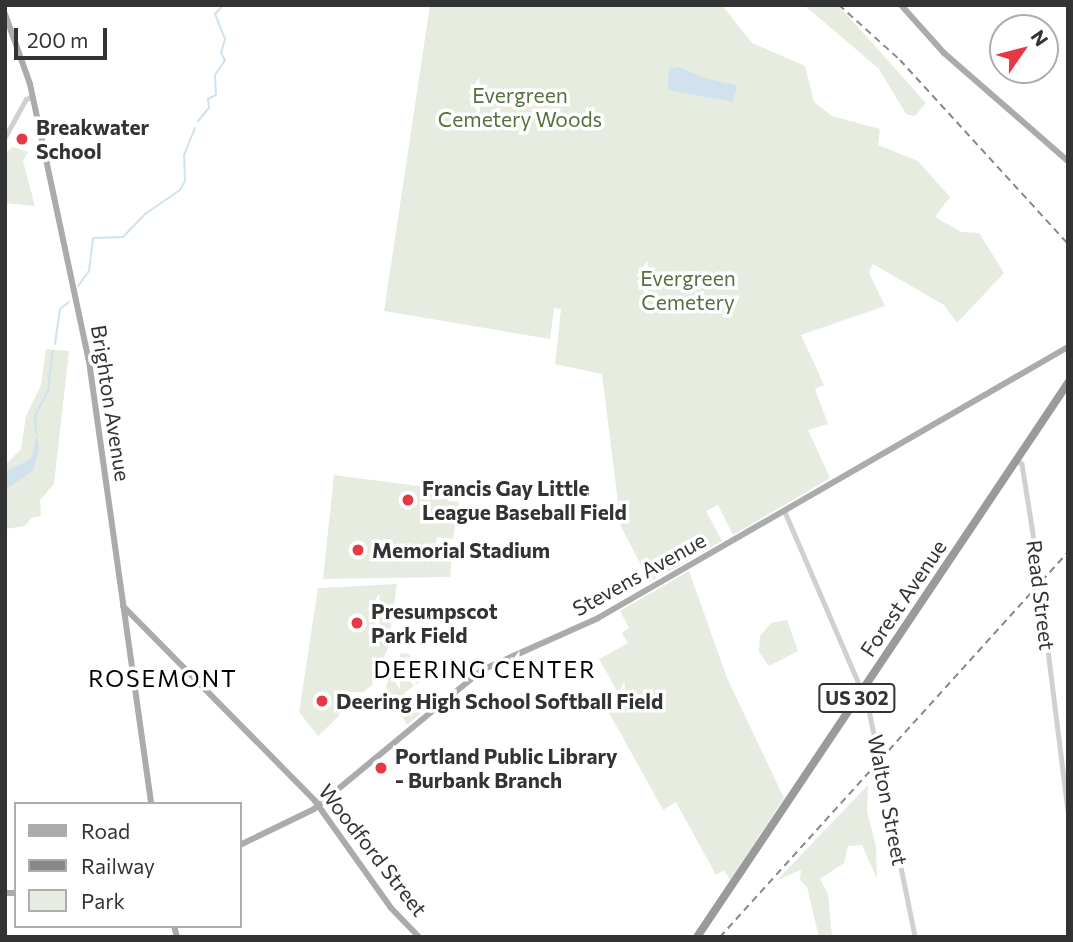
<!DOCTYPE html>
<style>
body{margin:0}
#map{position:relative;width:1073px;height:942px;overflow:hidden;background:#fff;font-family:Commissioner,sans-serif}
div>[style]{position:absolute}
[style*='--x']{left:calc(var(--x)*1px);top:calc(var(--y)*1px);width:calc(var(--w)*1px);rotate:calc(var(--a)*1deg)}
.green>*{inset:0;background:#e6ecdf}
.water>*{inset:0;background:#cfe2ee}
.stream>*{height:2px;margin:-1px;padding:0 1px;transform-origin:1px;border-radius:1px;background:#cfe2ee}
.minor>*{height:4.5px;margin:-2.25px;padding:0 2.25px;transform-origin:2.25px;border-radius:2.25px;background:#d0d0d0}
.major>*{height:6px;margin:-3px;padding:0 3px;transform-origin:3px;border-radius:3px;background:#ababab}
.highway>*{height:8px;margin:-4px;padding:0 4px;transform-origin:4px;border-radius:4px;background:#9a9a9a}
.rail>*{height:2px;margin-top:-1px;transform-origin:0;background:repeating-linear-gradient(90deg,#888 0 7px,transparent 0 12px)}
.dots>*{width:19px;height:19px;translate:-50% -50%;box-sizing:border-box;border:4px solid #fff;border-radius:50%}
span{translate:-50% -50%;white-space:nowrap;text-align:center;line-height:1.15;-webkit-text-stroke:7px #fff;paint-order:stroke}
.shield-label span{padding:2px 5px;background:#fff;border:2px solid;border-radius:5px;-webkit-text-stroke-width:0}
.shield-label{font-size:19px;color:#333;font-weight:700}
.park-label{font-size:21px;color:#56703f}
.poi-label{font-size:21px;color:#333;font-weight:700}
.left{translate:0 -50%;text-align:left}
.street-label{font-size:21px;color:#333}
.neighbourhood-label{font-size:23px;color:#000;letter-spacing:2px}
.frame{position:absolute;inset:0;border:7px solid #333;pointer-events:none}
.legend{position:absolute;left:14px;top:802px;width:228px;height:126px;box-sizing:border-box;background:#fff;border:2px solid #adadad;margin:0;padding:9px 12px;list-style:none;font-size:21px;color:#333}
.legend li{display:flex;align-items:center;gap:14px;height:35px}
.legend b{width:35px;border:2px solid #adadad}
.north{position:absolute;left:989px;top:14px;width:70px;height:70px;box-sizing:border-box;background:#fff;border:2px solid #adadad;border-radius:50%;rotate:55deg;font-size:19px;font-weight:700;line-height:28px;text-align:center;color:#333}
.north::after{content:'';display:block;margin:auto;width:24px;height:32px;background:#e63946;clip-path:polygon(50% 0,100% 100%,50% 72%,0 100%)}
.scale{position:absolute;left:14px;top:28px;width:93px;height:32px;box-sizing:border-box;border:4px solid #333;border-top:0;padding-left:9px;font-size:21px;line-height:24px;white-space:nowrap;color:#333;-webkit-text-stroke:5px #fff;paint-order:stroke}
</style>
<div id="map">
<div class="green">
<div style="clip-path:polygon(430px 5px,722px 5px,752px 43px,805px 66px,814px 102px,832px 116px,880px 129px,878px 145px,918px 161px,950px 197px,935px 217px,961px 232px,979px 233px,1004px 273px,957px 323px,944px 305px,873px 264px,869px 273px,885px 306px,801px 335px,824px 385px,815px 389px,828px 424px,808px 430px,830px 478px,733px 535px,718px 505px,706px 511px,722px 541px,650px 582px,621px 527px,602px 374px,555px 364px,561px 309px,554px 308px,550px 339px,384px 311px)"></div>
<div style="clip-path:polygon(804px 5px,837px 5px,848px 16px,926px 103px,915px 116px,906px 114px,879px 69px)"></div>
<div style="clip-path:polygon(13px 147px,28px 152px,23px 161px,35px 206px,5px 203px,5px 153px)"></div>
<div style="clip-path:polygon(46px 349px,69px 351px,54px 484px,40px 500px,41px 516px,31px 518px,25px 526px,5px 529px,5px 465px,21px 449px,26px 416px,41px 385px)"></div>
<div style="clip-path:polygon(334px 475px,449px 490px,448px 501px,459px 502px,453px 539px,437px 537px,434px 555px,452px 557px,450px 577px,323px 579px)"></div>
<div style="clip-path:polygon(689px 571px,727px 678px,784px 798px,730px 880px,724px 870px,716px 875px,676px 802px,663px 810px,601px 698px,616px 689px,599px 659px,628px 643px,622px 633px,629px 628px,620px 611px)"></div>
<div style="clip-path:polygon(397px 584px,388px 648px,372px 685px,363px 692px,342px 692px,339px 716px,318px 736px,299px 712px,318px 588px)"></div>
<div style="clip-path:polygon(787px 620px,798px 651px,769px 666px,759px 652px,760px 636px,771px 623px)"></div>
<div style="clip-path:polygon(398px 653px,409px 654px,421px 670px,437px 669px,404px 693px,422px 712px,407px 725px,386px 687px)"></div>
<div style="clip-path:polygon(868px 785px,867px 812px,876px 846px,877px 879px,862px 845px,848px 846px,844px 863px,820px 879px,828px 894px,832px 937px,819px 937px,807px 887px,800px 880px,801px 870px,777px 880px)"></div>
</div>
<div class="water">
<div style="clip-path:polygon(679px 67px,704px 78px,737px 85px,733px 102px,668px 90px,669px 69px)"></div>
<div style="clip-path:polygon(37px 434px,39px 449px,33px 471px,5px 490px,5px 472px,31px 459px)"></div>
</div>
<div class="stream">
<div style="--x:198;--y:121;--w:17;--a:-50"></div>
<div style="--x:209;--y:108;--w:9;--a:-96"></div>
<div style="--x:208;--y:99;--w:9;--a:-27"></div>
<div style="--x:216;--y:95;--w:20;--a:-93"></div>
<div style="--x:215;--y:75;--w:18;--a:-56"></div>
<div style="--x:225;--y:60;--w:8;--a:-120"></div>
<div style="--x:221;--y:53;--w:15;--a:-74"></div>
<div style="--x:225;--y:39;--w:27;--a:-112"></div>
<div style="--x:215;--y:14;--w:12;--a:-48"></div>
<div style="--x:78;--y:286;--w:19;--a:-54"></div>
<div style="--x:89;--y:271;--w:33;--a:-83"></div>
<div style="--x:93;--y:238;--w:30;--a:-2"></div>
<div style="--x:123;--y:237;--w:32;--a:-46"></div>
<div style="--x:145;--y:214;--w:42;--a:-34.4"></div>
<div style="--x:180;--y:190;--w:10;--a:-61"></div>
<div style="--x:185;--y:181;--w:26;--a:-92"></div>
<div style="--x:184;--y:155;--w:29;--a:-68"></div>
<div style="--x:55;--y:344;--w:35;--a:-82"></div>
<div style="--x:60;--y:309;--w:11;--a:-38"></div>
<div style="--x:36;--y:433;--w:17;--a:-93"></div>
<div style="--x:35;--y:416;--w:29;--a:-63"></div>
<div style="--x:48;--y:390;--w:39;--a:-83"></div>
</div>
<div class="minor">
<div style="--x:5;--y:137;--w:43;--a:-61.1"></div>
<div style="--x:26;--y:99;--w:6;--a:-18"></div>
<div style="--x:1017;--y:460;--w:6;--a:39"></div>
<div style="--x:1022;--y:464;--w:83;--a:81"></div>
<div style="--x:1035;--y:546;--w:266;--a:82.9"></div>
<div style="--x:785;--y:512;--w:210;--a:66.7"></div>
<div style="--x:868;--y:705;--w:237;--a:78.5"></div>
</div>
<div class="major">
<div style="--x:901;--y:5;--w:64;--a:48.1"></div>
<div style="--x:944;--y:53;--w:164;--a:41.1"></div>
<div style="--x:5;--y:14;--w:74;--a:70.3"></div>
<div style="--x:30;--y:84;--w:283;--a:78"></div>
<div style="--x:89;--y:361;--w:447;--a:82"></div>
<div style="--x:123;--y:606;--w:274;--a:45.4"></div>
<div style="--x:315;--y:801;--w:131;--a:54.6"></div>
<div style="--x:391;--y:908;--w:40;--a:46"></div>
<div style="--x:240;--y:845;--w:82;--a:-25.9"></div>
<div style="--x:314;--y:809;--w:218;--a:-39.6"></div>
<div style="--x:482;--y:670;--w:127;--a:-24.1"></div>
<div style="--x:598;--y:618;--w:543;--a:-29.97"></div>
<div style="--x:5;--y:893;--w:11;--a:0"></div>
<div style="--x:174;--y:926;--w:11;--a:75"></div>
</div>
<div class="highway">
<div style="--x:697;--y:937;--w:667;--a:-56.19"></div>
</div>
<div class="rail">
<div style="--x:839;--y:5;--w:82;--a:42"></div>
<div style="--x:900;--y:60;--w:249;--a:47.6"></div>
<div style="--x:1067;--y:268;--w:1;--a:45"></div>
<div style="--x:720;--y:937;--w:519;--a:-47.89"></div>
</div>
<div class="dots">
<div style="left:22px;top:139px;background:#e63946"></div>
<div style="left:408px;top:500px;background:#e63946"></div>
<div style="left:358px;top:550px;background:#e63946"></div>
<div style="left:357px;top:623px;background:#e63946"></div>
<div style="left:322px;top:701px;background:#e63946"></div>
<div style="left:381px;top:768px;background:#e63946"></div>
</div>
<div class="shield-label">
<span style="left:857px;top:698px">US 302</span>
</div>
<div class="park-label">
<span style="left:520px;top:107px">Evergreen<br>Cemetery Woods</span>
<span style="left:688px;top:290px">Evergreen<br>Cemetery</span>
</div>
<div class="poi-label">
<span class="left" style="left:36px;top:139px">Breakwater<br>School</span>
<span class="left" style="left:422px;top:500px">Francis Gay Little<br>League Baseball Field</span>
<span class="left" style="left:372px;top:550px">Memorial Stadium</span>
<span class="left" style="left:371px;top:623px">Presumpscot<br>Park Field</span>
<span class="left" style="left:336px;top:701px">Deering High School Softball Field</span>
<span class="left" style="left:395px;top:768px">Portland Public Library<br>- Burbank Branch</span>
</div>
<div class="street-label">
<span style="left:111px;top:403px;rotate:81deg">Brighton Avenue</span>
<span style="left:639px;top:574px;rotate:-29deg">Stevens Avenue</span>
<span style="left:1041px;top:595px;rotate:83deg">Read Street</span>
<span style="left:903px;top:598px;rotate:-56deg">Forest Avenue</span>
<span style="left:888px;top:800px;rotate:79deg">Walton Street</span>
<span style="left:373px;top:850px;rotate:52deg">Woodford Street</span>
</div>
<div class="neighbourhood-label">
<span style="left:485px;top:669px">DEERING CENTER</span>
<span style="left:163px;top:678px">ROSEMONT</span>
</div>
<div class="frame"></div>
<ul class="legend">
<li><b style="height:9px;background:#ababab"></b>Road</li>
<li><b style="height:9px;background:#888"></b>Railway</li>
<li><b style="height:19px;background:#e6ecdf"></b>Park</li>
</ul>
<div class="north">N</div>
<div class="scale">200 m</div>
</div>
